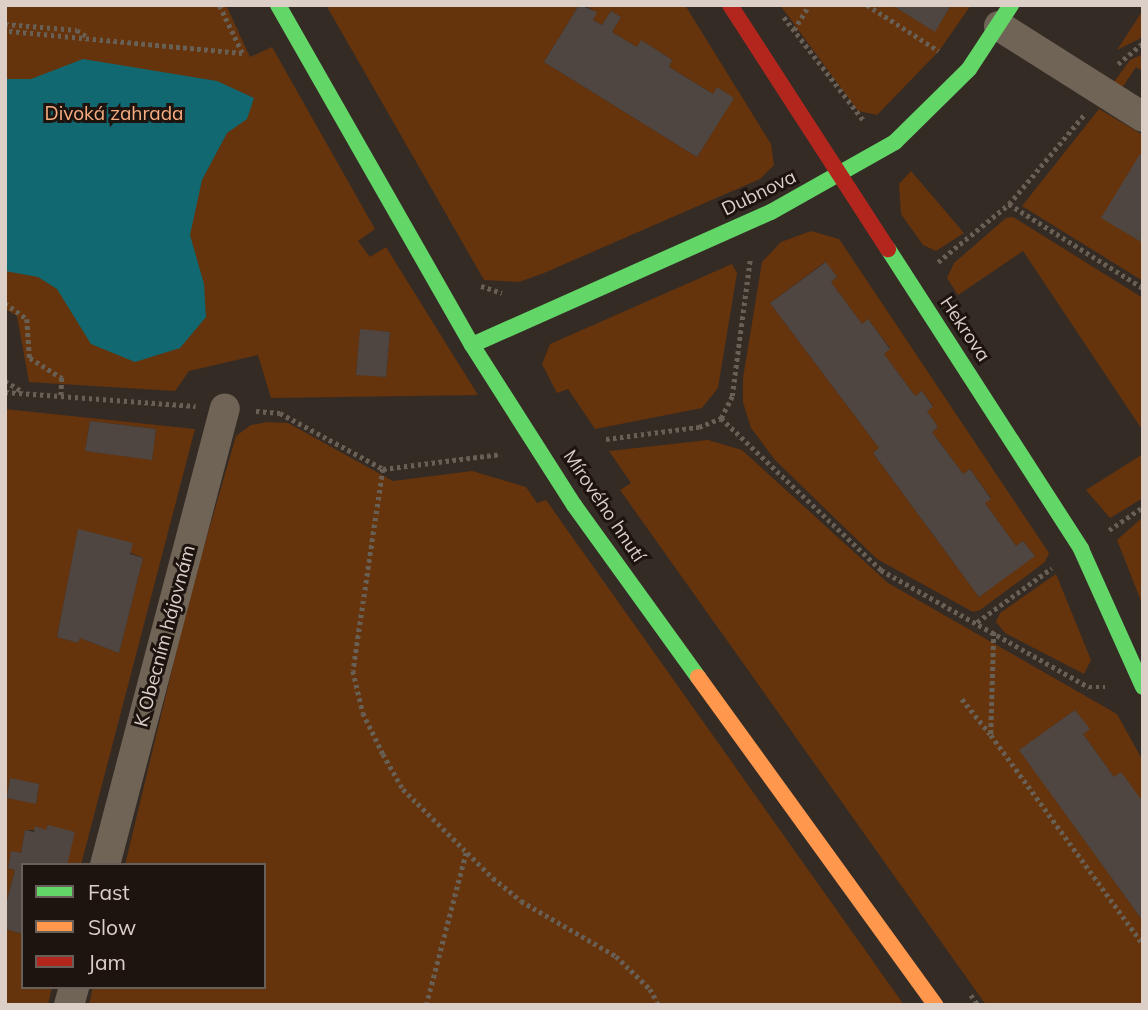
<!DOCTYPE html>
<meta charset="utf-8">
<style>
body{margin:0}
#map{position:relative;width:1148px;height:1010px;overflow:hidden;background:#352b25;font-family:Mulish,sans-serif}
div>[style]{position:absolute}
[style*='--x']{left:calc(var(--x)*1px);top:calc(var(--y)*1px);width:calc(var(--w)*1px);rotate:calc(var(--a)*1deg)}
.green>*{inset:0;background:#65330c}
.water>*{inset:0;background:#116871}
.building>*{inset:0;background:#4f4642}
.path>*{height:4.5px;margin-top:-2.25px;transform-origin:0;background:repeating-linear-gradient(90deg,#685f55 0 3.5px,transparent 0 7px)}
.street>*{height:30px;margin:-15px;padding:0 15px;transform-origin:15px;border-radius:15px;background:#706456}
.fast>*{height:16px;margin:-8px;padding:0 8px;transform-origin:8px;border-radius:8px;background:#63d668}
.slow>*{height:16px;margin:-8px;padding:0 8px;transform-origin:8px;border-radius:8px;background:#ff974d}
.jam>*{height:16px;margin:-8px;padding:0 8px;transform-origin:8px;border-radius:8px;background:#b3261e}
span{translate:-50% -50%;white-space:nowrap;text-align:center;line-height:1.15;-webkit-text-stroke:6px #1d140f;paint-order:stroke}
.park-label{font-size:19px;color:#f7ad81}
.street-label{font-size:19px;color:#dbcfc8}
.frame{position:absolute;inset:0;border:7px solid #dbcfc8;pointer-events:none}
.legend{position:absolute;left:21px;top:863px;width:245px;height:126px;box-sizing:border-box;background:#1d140f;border:2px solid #695f59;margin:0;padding:9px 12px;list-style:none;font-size:21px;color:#dbcfc8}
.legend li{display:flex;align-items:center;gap:14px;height:35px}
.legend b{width:35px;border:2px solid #695f59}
</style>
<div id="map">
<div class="green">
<div style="clip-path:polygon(evenodd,5px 5px,226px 5px,250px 57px,272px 47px,375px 229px,358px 241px,370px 257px,386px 247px,478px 395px,271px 398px,258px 355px,189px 371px,175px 391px,29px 382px,17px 316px,5px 309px,5px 5px,361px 330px,390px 332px,386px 377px,356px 374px,361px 330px)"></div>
<div style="clip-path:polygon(326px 5px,579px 5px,544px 62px,697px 157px,733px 98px,718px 88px,713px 94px,669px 67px,672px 60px,657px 50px,642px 41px,637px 47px,612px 32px,621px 17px,611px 11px,602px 25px,593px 20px,596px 12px,584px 5px,685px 5px,771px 144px,774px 165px,760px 179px,544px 273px,519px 282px,484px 280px)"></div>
<div style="clip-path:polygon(780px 5px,892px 5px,935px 31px,951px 5px,971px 5px,939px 51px,877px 115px,858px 111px)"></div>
<div style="clip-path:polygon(1143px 10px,1143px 37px,1117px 50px)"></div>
<div style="clip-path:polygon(1143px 54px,1143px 71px,1136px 67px,1122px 88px,1114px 82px,1130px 60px)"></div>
<div style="clip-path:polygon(1099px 109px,1143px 135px,1143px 156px,1102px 217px,1143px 243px,1143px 281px,1022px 206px)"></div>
<div style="clip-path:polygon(911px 171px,964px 233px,936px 251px,923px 245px,901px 214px,899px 184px)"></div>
<div style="clip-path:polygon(1013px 217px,1143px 298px,1143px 431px,1023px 251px,958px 295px,947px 278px,954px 263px,1006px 218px)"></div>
<div style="clip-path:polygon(evenodd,811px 231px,839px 239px,1049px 553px,1045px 562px,980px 610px,973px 612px,877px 559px,775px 460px,751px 428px,743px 402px,743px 378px,762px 262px,781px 242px,811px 231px,825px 262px,837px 277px,831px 282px,862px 324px,868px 319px,890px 348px,884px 354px,915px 396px,922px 391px,933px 406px,927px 411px,938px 427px,932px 432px,963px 474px,970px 469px,991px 498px,985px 503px,1016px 546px,1023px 541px,1034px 555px,979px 597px,873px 453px,879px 448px,770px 303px,825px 262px)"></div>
<div style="clip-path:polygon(732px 264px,737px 273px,718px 388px,702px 408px,595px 429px,568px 389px,557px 393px,542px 364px,550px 344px)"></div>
<div style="clip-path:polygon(evenodd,5px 409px,195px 429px,81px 865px,67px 865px,48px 825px,46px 830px,25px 830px,21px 853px,11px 852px,8px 868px,15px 870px,5px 908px,5px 409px,90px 421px,156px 429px,152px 459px,85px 451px,90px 421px,5px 409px,78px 530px,143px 558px,119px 653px,80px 638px,78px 643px,57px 637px,78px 530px,5px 409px,10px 779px,39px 784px,36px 803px,7px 798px,10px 779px)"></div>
<div style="clip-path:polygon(268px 422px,288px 423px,393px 481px,472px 471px,526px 487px,537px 503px,546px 500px,904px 1005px,89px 1005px,93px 987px,264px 987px,264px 865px,125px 865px,190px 595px,236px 436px,251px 425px)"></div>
<div style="clip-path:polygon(708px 440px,742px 450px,888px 583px,1117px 714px,1143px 761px,1143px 802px,1114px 777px,1083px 734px,1089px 729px,1075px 710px,1020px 750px,1143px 921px,1143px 1005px,986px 1005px,620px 490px,631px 483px,609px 451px)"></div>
<div style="clip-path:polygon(1143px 454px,1143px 498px,1110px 518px,1086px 490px)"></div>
<div style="clip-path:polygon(1143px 517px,1143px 606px,1117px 540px)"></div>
<div style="clip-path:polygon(1056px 574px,1091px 660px,1084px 674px,1005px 633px,996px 622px,1000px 613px)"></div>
<div style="clip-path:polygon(5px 929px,23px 934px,23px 987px,52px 987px,48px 1005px,5px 1005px)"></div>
</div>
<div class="water">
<div style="clip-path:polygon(83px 59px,217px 81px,254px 98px,247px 119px,227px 133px,202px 180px,190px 235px,204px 284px,206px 317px,180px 348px,135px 362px,91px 344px,57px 289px,38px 277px,5px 271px,5px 79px,31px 79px)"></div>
</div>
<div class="building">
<div style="clip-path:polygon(579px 5px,597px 12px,593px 20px,602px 25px,611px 11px,621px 17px,612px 32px,637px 47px,641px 40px,657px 50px,672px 60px,669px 67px,713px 94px,717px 87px,734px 98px,697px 157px,544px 62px)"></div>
<div style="clip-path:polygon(892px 5px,951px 5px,935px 32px)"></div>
<div style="clip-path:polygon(1140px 154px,1143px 156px,1143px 243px,1101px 218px)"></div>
<div style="clip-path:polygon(826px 262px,837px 277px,831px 282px,862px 324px,868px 319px,890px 349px,884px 354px,915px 396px,922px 391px,933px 407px,927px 411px,938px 427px,932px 432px,963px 474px,970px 469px,991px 499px,985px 503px,1016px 546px,1023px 541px,1035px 556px,979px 597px,873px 453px,879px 448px,770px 303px)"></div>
<div style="clip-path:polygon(360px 329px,390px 332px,386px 377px,356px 375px)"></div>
<div style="clip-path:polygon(90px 421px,156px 429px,152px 460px,85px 451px)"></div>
<div style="clip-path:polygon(78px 529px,133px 543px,130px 554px,143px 558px,119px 653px,80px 638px,78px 643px,57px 637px)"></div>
<div style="clip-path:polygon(1075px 710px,1090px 729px,1083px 734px,1114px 777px,1121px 772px,1143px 802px,1143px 921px,1019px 750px)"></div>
<div style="clip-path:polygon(10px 778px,39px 784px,36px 804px,7px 798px)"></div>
<div style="clip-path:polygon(48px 825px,75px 832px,67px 865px,23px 865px,23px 934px,5px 929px,5px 908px,15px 870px,8px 868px,11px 851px,21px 853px,25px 830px,34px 832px,35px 826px,46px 830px)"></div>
</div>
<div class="path">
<div style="--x:867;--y:5;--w:85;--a:32.6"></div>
<div style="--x:784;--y:17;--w:131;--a:52.4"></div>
<div style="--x:5;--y:24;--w:72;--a:4.8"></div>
<div style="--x:77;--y:30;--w:14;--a:34"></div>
<div style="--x:794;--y:30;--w:29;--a:-59"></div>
<div style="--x:9;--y:31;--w:234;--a:5.4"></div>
<div style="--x:242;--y:53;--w:53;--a:-115.6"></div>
<div style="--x:1118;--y:64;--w:33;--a:-40"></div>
<div style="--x:1009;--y:204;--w:158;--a:32.1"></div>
<div style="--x:938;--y:262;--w:92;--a:-39.2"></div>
<div style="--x:1009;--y:204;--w:116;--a:-49.9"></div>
<div style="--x:481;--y:286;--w:22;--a:18"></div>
<div style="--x:5;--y:303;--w:27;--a:36"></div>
<div style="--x:27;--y:319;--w:39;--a:86"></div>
<div style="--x:30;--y:358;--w:38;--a:32"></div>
<div style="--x:62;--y:378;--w:17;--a:93"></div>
<div style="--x:5;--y:381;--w:21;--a:31"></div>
<div style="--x:5;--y:392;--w:191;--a:4.2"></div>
<div style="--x:256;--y:411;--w:24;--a:5"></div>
<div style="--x:280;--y:413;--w:117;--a:28.5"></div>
<div style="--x:383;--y:469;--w:119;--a:-7.2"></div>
<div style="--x:721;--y:418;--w:221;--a:43.5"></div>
<div style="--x:881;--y:570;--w:239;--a:29.4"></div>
<div style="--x:1089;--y:687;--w:16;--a:0"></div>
<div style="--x:606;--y:439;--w:94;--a:-7.4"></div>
<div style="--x:699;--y:427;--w:24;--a:-22"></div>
<div style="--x:721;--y:418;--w:25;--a:-63"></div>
<div style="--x:732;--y:396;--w:137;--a:-82.5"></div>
<div style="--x:383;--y:469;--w:204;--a:98.4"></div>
<div style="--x:353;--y:671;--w:43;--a:76.6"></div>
<div style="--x:363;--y:713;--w:46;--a:64"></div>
<div style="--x:383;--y:754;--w:40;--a:60.3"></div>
<div style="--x:403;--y:789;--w:127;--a:44.7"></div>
<div style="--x:493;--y:878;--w:36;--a:39"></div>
<div style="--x:521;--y:901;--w:110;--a:30.1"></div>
<div style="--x:616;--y:956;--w:47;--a:44.1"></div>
<div style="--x:650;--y:989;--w:18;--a:61"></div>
<div style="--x:1109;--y:530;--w:41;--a:-34.1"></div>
<div style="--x:977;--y:622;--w:92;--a:-35.8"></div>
<div style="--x:994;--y:632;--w:103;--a:91.7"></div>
<div style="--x:991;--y:735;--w:258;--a:54"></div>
<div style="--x:962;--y:699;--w:45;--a:51.3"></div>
<div style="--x:971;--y:995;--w:12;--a:55"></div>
<div style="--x:426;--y:1005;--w:158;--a:-75.3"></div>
</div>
<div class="street">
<div style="--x:999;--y:26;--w:170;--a:32.3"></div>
<div style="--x:105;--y:865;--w:472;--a:-75.3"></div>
<div style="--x:69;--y:1005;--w:19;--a:-74"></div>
</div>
<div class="fast">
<div style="--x:278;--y:5;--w:391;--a:60.3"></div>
<div style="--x:472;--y:345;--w:190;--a:57.5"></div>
<div style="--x:574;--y:505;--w:212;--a:54.2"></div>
<div style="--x:888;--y:249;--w:357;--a:57.2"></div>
<div style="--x:1081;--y:549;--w:151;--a:65.8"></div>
<div style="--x:472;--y:345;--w:327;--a:-24"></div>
<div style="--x:771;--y:212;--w:142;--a:-29.4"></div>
<div style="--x:895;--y:142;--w:104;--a:-44.6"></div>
<div style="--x:969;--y:69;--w:77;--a:-56.7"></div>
</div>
<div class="slow">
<div style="--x:698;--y:677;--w:405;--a:54.1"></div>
</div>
<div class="jam">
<div style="--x:730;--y:5;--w:291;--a:57.1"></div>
</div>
<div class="park-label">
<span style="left:114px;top:114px">Divoká zahrada</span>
</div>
<div class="street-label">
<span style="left:759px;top:193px;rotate:-26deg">Dubnova</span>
<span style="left:965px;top:329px;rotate:56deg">Hekrova</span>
<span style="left:604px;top:506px;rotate:56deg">Mírového hnutí</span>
<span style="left:165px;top:636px;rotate:-75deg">K Obecním hájovnám</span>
</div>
<div class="frame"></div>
<ul class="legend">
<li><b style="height:9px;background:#63d668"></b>Fast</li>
<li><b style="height:9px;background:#ff974d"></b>Slow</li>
<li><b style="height:9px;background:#b3261e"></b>Jam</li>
</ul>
</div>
